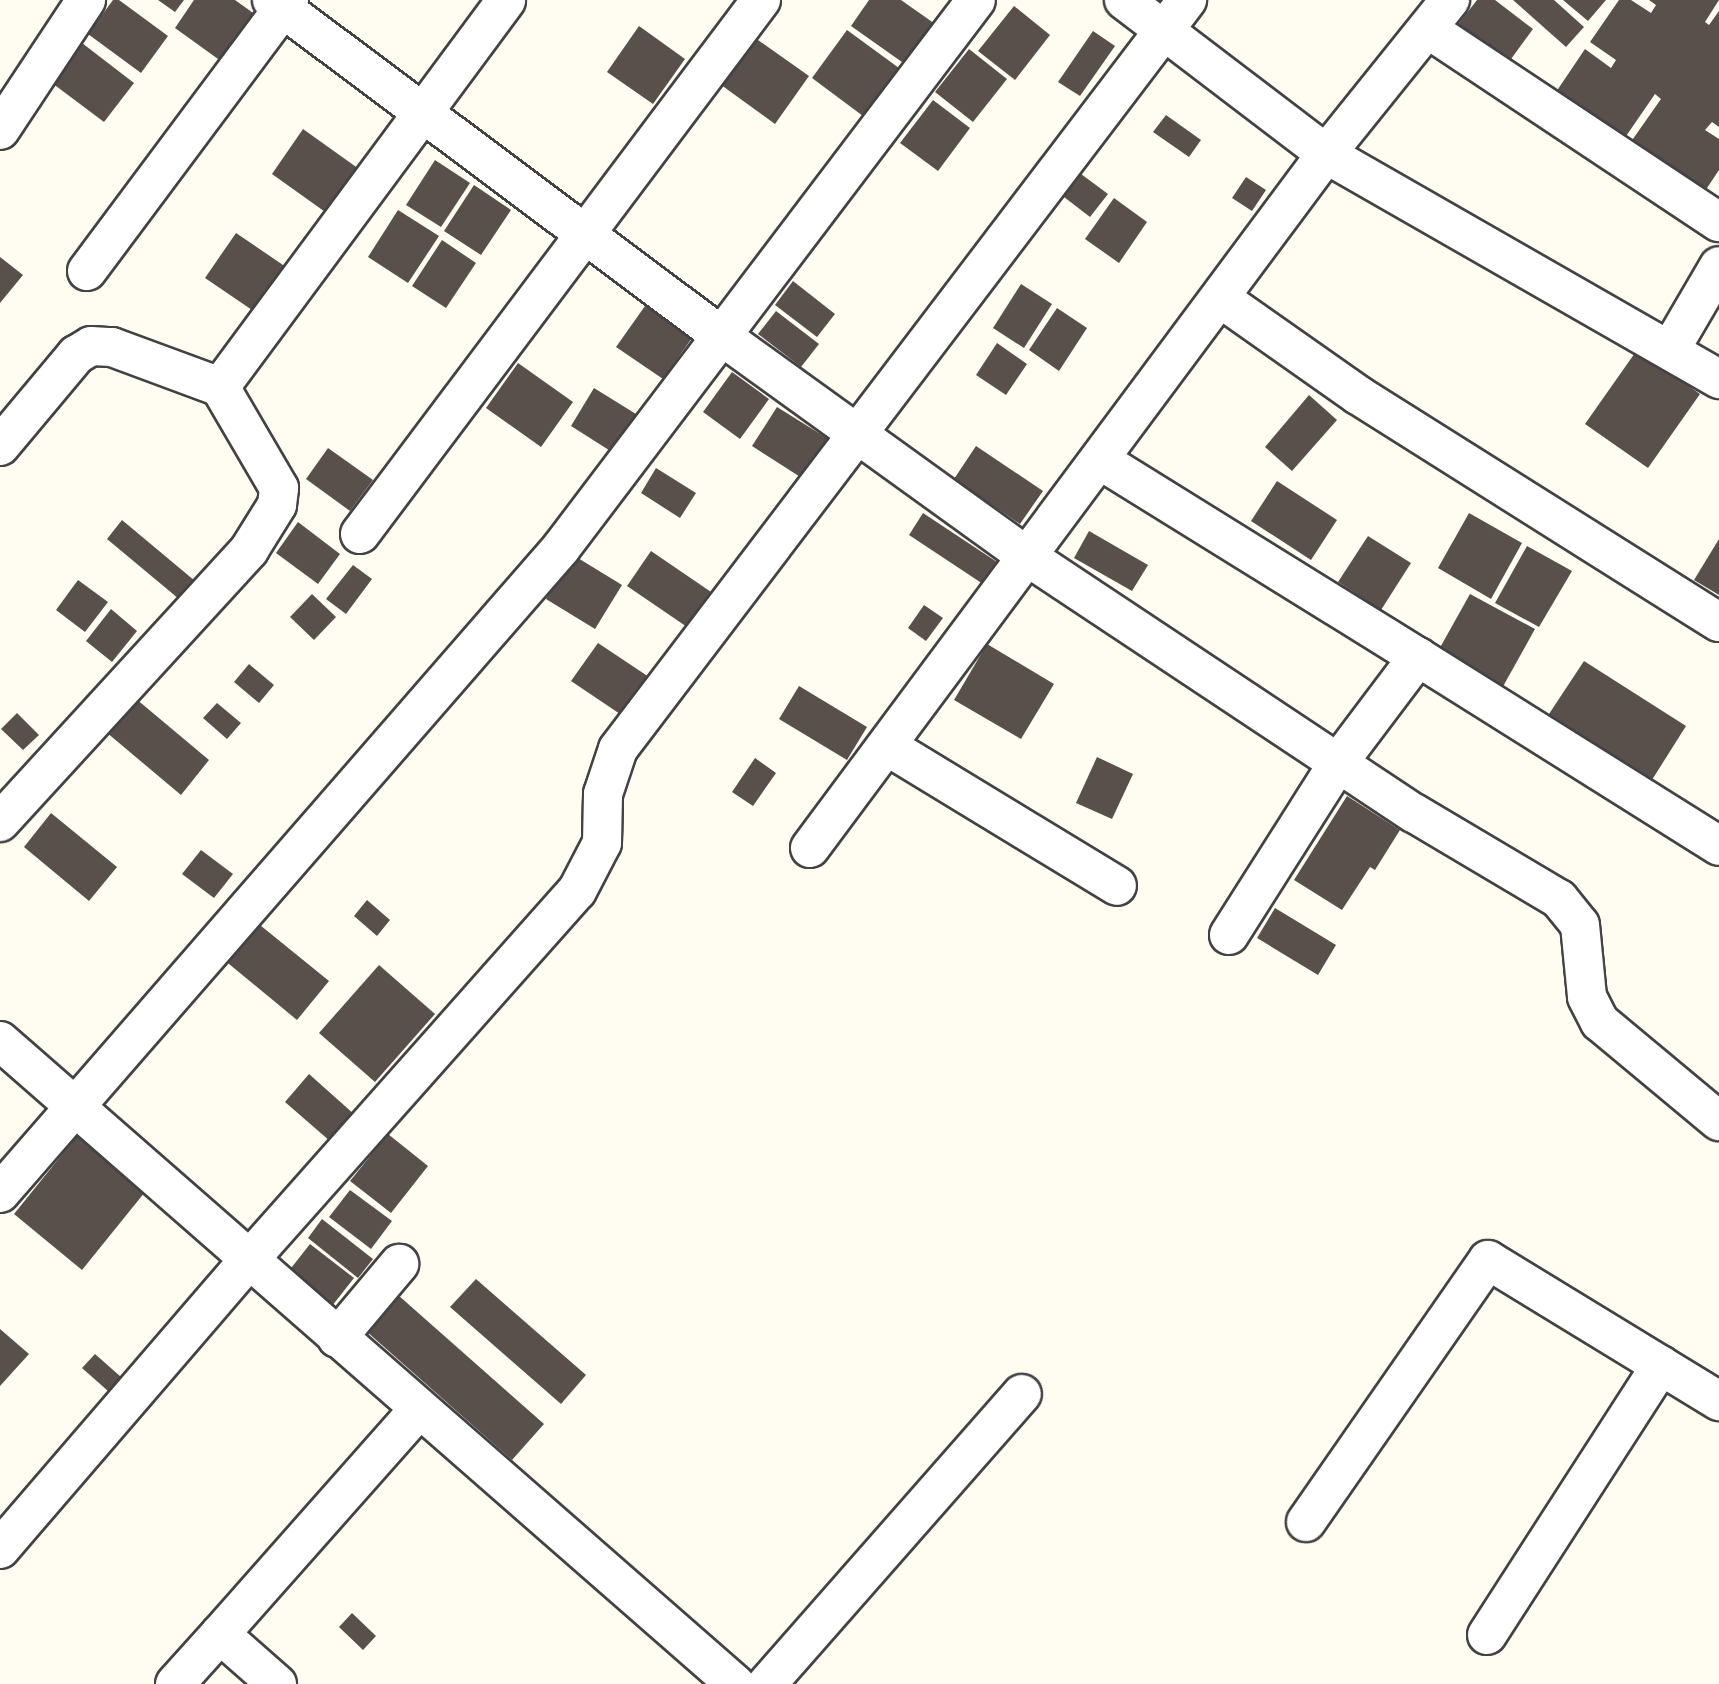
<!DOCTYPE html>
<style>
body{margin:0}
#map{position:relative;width:1719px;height:1684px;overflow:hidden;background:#fffcf2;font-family:"Crimson Pro",serif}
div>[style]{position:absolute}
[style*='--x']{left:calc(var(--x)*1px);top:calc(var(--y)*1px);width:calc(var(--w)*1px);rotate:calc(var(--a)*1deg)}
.building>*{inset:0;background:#59504b}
.roads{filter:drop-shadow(2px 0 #434343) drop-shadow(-2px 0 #434343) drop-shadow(0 2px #434343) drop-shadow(0 -2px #434343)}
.minor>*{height:38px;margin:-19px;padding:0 19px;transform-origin:19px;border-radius:19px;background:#fff}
span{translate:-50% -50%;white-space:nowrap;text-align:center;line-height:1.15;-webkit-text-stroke:8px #fff;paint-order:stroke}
</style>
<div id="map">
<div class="building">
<div style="clip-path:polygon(113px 0,119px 0,168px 36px,141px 73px,88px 34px)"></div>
<div style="clip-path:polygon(158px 0,184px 0,175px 12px)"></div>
<div style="clip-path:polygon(194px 0,235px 0,259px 17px,225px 64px,175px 28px)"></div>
<div style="clip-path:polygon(869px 0,901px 0,938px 26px,909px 67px,851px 26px)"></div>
<div style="clip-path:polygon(1477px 0,1495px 0,1533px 29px,1503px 70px,1453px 31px)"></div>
<div style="clip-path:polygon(1513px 0,1554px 0,1584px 27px,1566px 47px)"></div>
<div style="clip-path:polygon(1563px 0,1606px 0,1588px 21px)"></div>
<div style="clip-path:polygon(1619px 0,1631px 0,1651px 13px,1656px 5px,1649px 0,1719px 0,1705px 22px,1709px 25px,1719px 11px,1719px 127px,1712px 122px,1705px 130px,1719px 139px,1719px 170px,1701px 197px,1628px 146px,1661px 99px,1655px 94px,1622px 142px,1554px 95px,1585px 49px,1611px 68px,1616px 60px,1590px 42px)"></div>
<div style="clip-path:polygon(1014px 6px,1050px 35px,1015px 80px,978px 51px)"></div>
<div style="clip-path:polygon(639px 26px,685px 59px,653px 104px,607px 72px)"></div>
<div style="clip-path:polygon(847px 30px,899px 68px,863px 116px,812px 78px)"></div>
<div style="clip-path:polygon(1093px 31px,1115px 46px,1080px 96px,1058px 82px)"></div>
<div style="clip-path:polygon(751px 35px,809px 76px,775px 124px,717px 82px)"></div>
<div style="clip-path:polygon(82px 43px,134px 83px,104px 122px,52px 83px)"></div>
<div style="clip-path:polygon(969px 49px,1007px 79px,973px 122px,935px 92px)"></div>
<div style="clip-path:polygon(933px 100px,970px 128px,938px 171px,900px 143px)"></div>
<div style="clip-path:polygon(1166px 115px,1201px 140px,1189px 157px,1153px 132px)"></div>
<div style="clip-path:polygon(303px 129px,359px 169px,328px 214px,272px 174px)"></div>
<div style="clip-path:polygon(435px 160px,470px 183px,441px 227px,406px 205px)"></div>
<div style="clip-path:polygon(1081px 174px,1108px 194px,1090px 217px,1064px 197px)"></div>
<div style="clip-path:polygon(1246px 177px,1266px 190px,1252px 211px,1232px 198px)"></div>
<div style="clip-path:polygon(474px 185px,511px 210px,481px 255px,444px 231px)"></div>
<div style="clip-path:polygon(1114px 198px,1147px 222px,1119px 263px,1085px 239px)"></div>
<div style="clip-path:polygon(398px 210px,439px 236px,408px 283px,368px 257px)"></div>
<div style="clip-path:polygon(236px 233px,286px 267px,255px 312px,205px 278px)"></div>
<div style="clip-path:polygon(442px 240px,476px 263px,446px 308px,412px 286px)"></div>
<div style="clip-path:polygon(0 257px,23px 275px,0 303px)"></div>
<div style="clip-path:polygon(793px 281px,835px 314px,817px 337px,775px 305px)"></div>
<div style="clip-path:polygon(1021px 284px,1052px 304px,1024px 348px,993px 328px)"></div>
<div style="clip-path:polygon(645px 306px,692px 338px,663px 379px,616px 347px)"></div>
<div style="clip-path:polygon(1057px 308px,1087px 328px,1059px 371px,1029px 350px)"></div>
<div style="clip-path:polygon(776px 311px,819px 344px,801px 367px,758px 334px)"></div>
<div style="clip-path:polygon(997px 343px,1027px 364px,1006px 395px,976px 375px)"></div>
<div style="clip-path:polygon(1637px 350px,1700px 394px,1648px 468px,1585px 424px)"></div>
<div style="clip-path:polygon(518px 363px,573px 402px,541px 447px,486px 408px)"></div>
<div style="clip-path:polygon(732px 372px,769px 399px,740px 439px,703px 412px)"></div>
<div style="clip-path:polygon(594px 388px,636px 414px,612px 452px,571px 426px)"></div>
<div style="clip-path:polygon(1309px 395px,1337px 420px,1292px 471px,1265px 447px)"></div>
<div style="clip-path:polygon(777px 407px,830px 440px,805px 480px,752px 446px)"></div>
<div style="clip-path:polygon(976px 446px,1043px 491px,1020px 524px,954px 479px)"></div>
<div style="clip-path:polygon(328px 448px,373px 480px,350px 511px,306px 479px)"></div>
<div style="clip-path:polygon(656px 468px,696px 493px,680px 518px,641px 493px)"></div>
<div style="clip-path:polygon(1277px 481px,1337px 520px,1311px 560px,1251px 521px)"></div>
<div style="clip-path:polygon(923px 513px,997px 562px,983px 584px,909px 535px)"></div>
<div style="clip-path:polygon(1469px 513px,1522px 543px,1491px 599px,1438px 568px)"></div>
<div style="clip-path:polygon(122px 520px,201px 586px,185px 604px,107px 539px)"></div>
<div style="clip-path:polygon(298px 522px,340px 554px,318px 584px,276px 553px)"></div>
<div style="clip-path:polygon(1089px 531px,1148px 565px,1132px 591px,1074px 558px)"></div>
<div style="clip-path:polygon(1368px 536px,1411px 563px,1381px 610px,1338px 582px)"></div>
<div style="clip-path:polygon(1719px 539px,1719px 595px,1694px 580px)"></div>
<div style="clip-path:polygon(1527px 546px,1572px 571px,1539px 627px,1495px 603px)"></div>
<div style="clip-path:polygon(651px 551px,714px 594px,690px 629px,627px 586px)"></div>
<div style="clip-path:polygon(573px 555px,622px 585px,595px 629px,546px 599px)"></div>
<div style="clip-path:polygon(353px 565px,372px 579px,346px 614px,326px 599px)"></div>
<div style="clip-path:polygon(78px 580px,108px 602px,85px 632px,56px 610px)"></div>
<div style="clip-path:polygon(312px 594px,336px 617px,314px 640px,290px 617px)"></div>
<div style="clip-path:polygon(1470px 594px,1535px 629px,1501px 690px,1437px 653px)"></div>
<div style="clip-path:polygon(924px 605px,943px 618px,926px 641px,908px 628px)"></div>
<div style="clip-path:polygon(111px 609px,137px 631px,112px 662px,86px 641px)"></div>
<div style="clip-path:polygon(598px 643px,649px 677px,623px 716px,571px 681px)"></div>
<div style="clip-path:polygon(987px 644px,1054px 684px,1021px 739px,954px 700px)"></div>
<div style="clip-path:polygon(1584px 661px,1686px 726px,1650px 783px,1547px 717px)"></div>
<div style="clip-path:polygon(249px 664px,274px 685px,259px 703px,234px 682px)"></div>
<div style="clip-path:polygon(799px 686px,867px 727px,847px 760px,779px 719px)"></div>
<div style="clip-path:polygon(135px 698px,209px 760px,181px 795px,106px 732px)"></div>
<div style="clip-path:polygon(217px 703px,241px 723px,227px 739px,203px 718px)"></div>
<div style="clip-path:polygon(17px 713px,39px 735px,23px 750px,1px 729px)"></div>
<div style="clip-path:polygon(1097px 757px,1133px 774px,1112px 819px,1076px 803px)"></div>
<div style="clip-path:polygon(755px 758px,776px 773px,753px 806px,732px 792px)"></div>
<div style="clip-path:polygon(1347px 796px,1400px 830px,1375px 870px,1370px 867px,1342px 910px,1294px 880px)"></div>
<div style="clip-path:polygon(51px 813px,117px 867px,89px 901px,24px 847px)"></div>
<div style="clip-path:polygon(201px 850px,233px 874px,214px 898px,182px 874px)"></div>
<div style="clip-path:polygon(367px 900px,390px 920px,377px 936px,354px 916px)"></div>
<div style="clip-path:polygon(1275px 908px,1336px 945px,1318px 975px,1257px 938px)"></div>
<div style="clip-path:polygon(255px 921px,329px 981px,297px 1020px,223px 959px)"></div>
<div style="clip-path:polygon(379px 965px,435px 1014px,375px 1082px,319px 1033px)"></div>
<div style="clip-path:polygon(309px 1074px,355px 1115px,331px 1142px,285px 1102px)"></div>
<div style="clip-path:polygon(388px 1134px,428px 1166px,391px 1213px,350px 1181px)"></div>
<div style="clip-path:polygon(77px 1136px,145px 1192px,82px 1270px,14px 1214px)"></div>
<div style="clip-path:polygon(350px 1190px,392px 1221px,371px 1249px,329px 1217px)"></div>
<div style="clip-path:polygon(322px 1219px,373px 1259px,358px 1278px,308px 1238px)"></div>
<div style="clip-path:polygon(310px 1244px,354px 1278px,332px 1306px,288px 1272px)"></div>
<div style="clip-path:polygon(476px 1279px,586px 1375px,561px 1404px,450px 1307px)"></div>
<div style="clip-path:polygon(398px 1295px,544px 1424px,512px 1460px,366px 1331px)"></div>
<div style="clip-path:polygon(0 1329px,29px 1354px,0 1386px)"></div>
<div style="clip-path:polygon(95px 1354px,121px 1377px,108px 1391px,82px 1368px)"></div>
<div style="clip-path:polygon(352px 1613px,376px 1636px,363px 1650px,339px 1627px)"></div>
</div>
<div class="roads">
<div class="minor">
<div style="--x:272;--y:0;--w:559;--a:36.79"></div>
<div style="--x:720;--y:335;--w:380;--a:35.8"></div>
<div style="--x:1028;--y:557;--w:463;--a:33.6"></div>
<div style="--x:1414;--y:813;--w:169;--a:30.7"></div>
<div style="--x:1559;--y:899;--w:33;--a:51"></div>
<div style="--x:1580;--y:925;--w:72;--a:84.4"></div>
<div style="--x:1587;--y:997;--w:28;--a:63"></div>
<div style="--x:1600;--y:1022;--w:155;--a:39.8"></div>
<div style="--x:1124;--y:0;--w:254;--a:37.3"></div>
<div style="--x:1326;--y:154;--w:453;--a:29.8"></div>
<div style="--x:1428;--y:29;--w:349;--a:33.6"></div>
<div style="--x:0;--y:130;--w:156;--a:-56.5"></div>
<div style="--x:87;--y:271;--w:338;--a:-53.3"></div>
<div style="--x:1220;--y:298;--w:169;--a:35.1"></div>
<div style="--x:1358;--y:395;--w:426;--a:32.2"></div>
<div style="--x:1670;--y:350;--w:97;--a:-59.7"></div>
<div style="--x:0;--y:446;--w:119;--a:-50.1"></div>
<div style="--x:76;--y:355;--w:17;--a:-31"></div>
<div style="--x:91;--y:346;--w:21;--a:3"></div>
<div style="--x:112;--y:347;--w:115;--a:20.3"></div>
<div style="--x:220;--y:387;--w:481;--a:-53.5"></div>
<div style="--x:1100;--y:460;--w:374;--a:31.8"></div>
<div style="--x:360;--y:534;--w:668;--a:-53.1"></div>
<div style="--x:887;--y:746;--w:269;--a:31.3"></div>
<div style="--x:0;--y:822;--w:369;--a:-47.5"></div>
<div style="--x:249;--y:550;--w:53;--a:-58.1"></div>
<div style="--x:277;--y:505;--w:17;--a:-83"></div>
<div style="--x:279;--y:488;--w:117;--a:-120.3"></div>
<div style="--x:810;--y:848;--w:865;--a:-53.37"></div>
<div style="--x:1326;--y:154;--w:198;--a:-51.2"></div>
<div style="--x:1229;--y:935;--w:204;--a:-57.6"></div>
<div style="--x:1338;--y:763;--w:133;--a:-53"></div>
<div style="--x:1418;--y:657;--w:355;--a:32.1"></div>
<div style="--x:0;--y:1041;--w:977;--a:41.18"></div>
<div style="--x:0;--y:1193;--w:855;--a:-48.98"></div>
<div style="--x:561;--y:548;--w:687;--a:-52.86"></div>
<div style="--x:337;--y:1338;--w:97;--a:-50"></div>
<div style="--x:1306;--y:1522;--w:319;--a:-55.2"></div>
<div style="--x:1488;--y:1260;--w:271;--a:31.4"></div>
<div style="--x:0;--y:1549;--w:381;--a:-49.3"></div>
<div style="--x:249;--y:1260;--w:494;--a:-48.4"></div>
<div style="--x:577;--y:891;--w:54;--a:-62.5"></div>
<div style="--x:602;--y:843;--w:49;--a:-88.8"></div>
<div style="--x:603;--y:794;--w:47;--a:-71.6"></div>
<div style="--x:618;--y:749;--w:941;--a:-52.78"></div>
<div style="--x:220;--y:1634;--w:300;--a:-48.5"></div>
<div style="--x:1487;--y:1635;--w:321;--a:-57.2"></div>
<div style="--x:175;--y:1684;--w:67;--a:-48"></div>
<div style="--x:220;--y:1634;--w:76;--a:41.3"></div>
<div style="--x:767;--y:1684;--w:386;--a:-48.7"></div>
</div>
</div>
</div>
